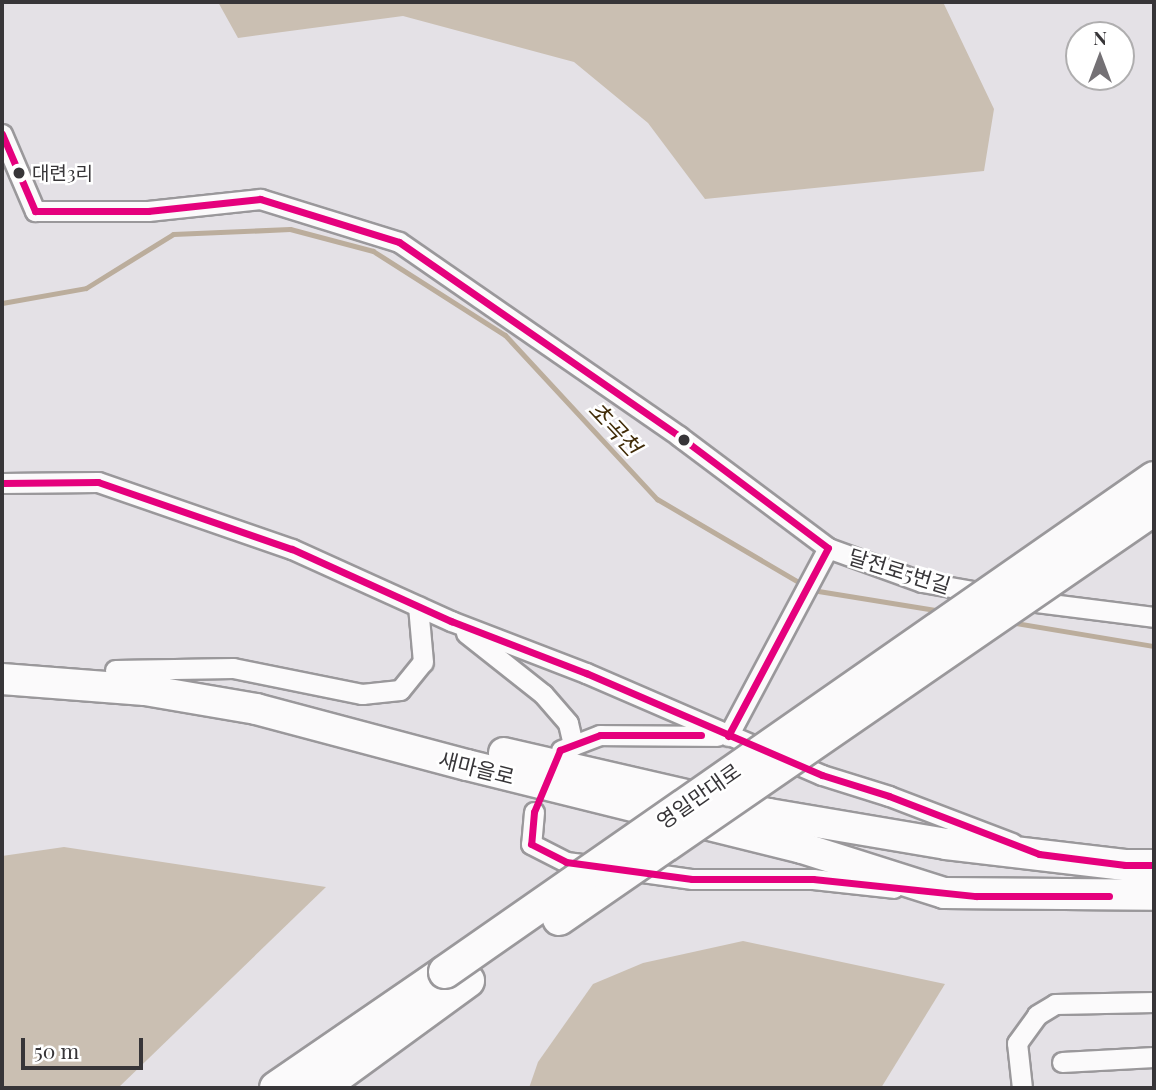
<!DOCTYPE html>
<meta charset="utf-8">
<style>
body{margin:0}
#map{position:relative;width:1156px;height:1090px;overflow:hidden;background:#e4e1e6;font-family:"Playfair Display","Noto Sans KR",serif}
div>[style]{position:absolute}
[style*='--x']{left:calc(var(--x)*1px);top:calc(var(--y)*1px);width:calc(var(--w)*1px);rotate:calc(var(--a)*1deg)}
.forest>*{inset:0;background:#cabfb2}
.stream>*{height:5px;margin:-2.5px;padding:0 2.5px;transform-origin:2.5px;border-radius:2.5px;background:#bbad9c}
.roads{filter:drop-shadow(2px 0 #9a989b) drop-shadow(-2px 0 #9a989b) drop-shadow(0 2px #9a989b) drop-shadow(0 -2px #9a989b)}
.minor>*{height:19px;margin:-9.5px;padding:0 9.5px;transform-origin:9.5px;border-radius:9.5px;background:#fbfafb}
.primary>*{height:30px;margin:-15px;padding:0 15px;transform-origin:15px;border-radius:15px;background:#fbfafb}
.trunk>*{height:32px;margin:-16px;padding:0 16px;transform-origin:16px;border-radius:16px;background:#fbfafb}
.bridges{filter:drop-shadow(2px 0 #9a989b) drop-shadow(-2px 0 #9a989b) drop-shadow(0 2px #9a989b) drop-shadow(0 -2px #9a989b)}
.trunk-bridge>*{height:32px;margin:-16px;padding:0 16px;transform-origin:16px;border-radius:16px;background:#fbfafb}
.bus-1>*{height:7px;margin:-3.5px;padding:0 3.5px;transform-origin:3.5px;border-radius:3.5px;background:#e5007d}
.dots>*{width:19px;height:19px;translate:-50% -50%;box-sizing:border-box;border:4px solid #fff;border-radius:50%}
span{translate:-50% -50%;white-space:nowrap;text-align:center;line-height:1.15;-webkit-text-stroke:5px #fff;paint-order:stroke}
.bus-label{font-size:19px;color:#373538}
.left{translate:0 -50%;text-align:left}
.street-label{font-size:21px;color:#373538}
.water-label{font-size:23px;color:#412c08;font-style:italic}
.frame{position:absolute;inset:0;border:4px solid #373538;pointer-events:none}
.north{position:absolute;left:1065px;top:21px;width:70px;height:70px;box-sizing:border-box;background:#fff;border:2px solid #afaeaf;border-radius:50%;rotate:0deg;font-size:19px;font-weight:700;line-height:28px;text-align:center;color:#373538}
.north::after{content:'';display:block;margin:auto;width:24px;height:32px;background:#747175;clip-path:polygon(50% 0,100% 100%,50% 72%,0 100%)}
.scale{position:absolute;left:21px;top:1038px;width:122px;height:32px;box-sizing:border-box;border:4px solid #373538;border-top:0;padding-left:9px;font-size:21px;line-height:24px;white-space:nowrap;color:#373538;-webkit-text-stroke:5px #fff;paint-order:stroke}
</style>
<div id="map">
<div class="forest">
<div style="clip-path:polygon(218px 2px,943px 2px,994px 109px,984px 171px,705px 199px,648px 123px,574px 62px,403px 16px,238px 38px)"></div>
<div style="clip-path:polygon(64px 847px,326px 887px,118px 1088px,2px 1088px,2px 856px)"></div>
<div style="clip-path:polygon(743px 941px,945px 984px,881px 1088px,529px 1088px,538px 1062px,593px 984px,643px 963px)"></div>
</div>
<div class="stream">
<div style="--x:2;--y:303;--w:85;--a:-10.1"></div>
<div style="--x:86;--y:288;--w:102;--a:-31.8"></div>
<div style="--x:173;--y:234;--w:117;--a:-2.4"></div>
<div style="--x:290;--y:229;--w:86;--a:14.8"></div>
<div style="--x:373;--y:251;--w:156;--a:32.5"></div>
<div style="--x:505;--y:335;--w:224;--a:47.2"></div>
<div style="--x:657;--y:499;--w:180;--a:30.4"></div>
<div style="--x:812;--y:590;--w:131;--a:9.2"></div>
<div style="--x:1010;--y:622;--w:146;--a:9.5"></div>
</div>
<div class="roads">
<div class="minor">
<div style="--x:2;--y:134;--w:84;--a:66.8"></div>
<div style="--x:35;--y:211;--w:113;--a:0"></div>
<div style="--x:148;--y:211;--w:113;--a:-6.1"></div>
<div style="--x:260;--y:199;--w:145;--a:17.2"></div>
<div style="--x:399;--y:242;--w:341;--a:34.7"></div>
<div style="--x:679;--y:436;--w:186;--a:36.9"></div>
<div style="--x:828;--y:548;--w:100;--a:19.9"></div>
<div style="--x:922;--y:582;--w:69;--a:10"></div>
<div style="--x:2;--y:483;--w:96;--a:-0.6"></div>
<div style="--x:98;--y:482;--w:205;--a:19.1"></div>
<div style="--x:292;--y:549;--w:175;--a:24.4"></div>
<div style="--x:451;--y:621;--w:145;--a:21.1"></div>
<div style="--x:586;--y:673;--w:257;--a:23.4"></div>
<div style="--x:822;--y:775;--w:70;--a:17.4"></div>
<div style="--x:889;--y:796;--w:132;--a:20.9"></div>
<div style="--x:1020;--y:600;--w:135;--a:7.2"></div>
<div style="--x:466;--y:633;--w:98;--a:38.4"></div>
<div style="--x:543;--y:694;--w:38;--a:49"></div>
<div style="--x:568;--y:723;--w:23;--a:77"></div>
<div style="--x:115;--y:670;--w:118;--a:-1"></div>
<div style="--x:233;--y:668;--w:132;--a:11.4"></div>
<div style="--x:362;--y:694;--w:38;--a:-6"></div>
<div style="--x:400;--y:690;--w:36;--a:-51"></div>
<div style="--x:423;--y:662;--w:56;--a:-95.1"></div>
<div style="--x:728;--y:736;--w:213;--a:-62"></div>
<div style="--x:561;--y:750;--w:42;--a:-21"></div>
<div style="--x:600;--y:735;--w:117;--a:0.5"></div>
<div style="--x:534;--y:812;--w:32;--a:95"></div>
<div style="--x:531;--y:844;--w:39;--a:27"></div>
<div style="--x:566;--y:862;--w:32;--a:7"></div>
<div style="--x:628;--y:870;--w:65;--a:8"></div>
<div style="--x:692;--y:879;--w:121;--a:0"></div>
<div style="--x:813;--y:879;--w:81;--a:6.3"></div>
<div style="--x:1062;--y:1062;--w:92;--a:-3.1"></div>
<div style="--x:1022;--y:1088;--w:45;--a:-96.3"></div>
<div style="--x:1017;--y:1043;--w:34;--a:-54"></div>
<div style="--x:1037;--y:1015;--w:21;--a:-31"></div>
<div style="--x:1055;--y:1004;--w:99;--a:-1.2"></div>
</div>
<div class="primary">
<div style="--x:2;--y:679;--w:143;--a:4.4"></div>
<div style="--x:145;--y:690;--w:113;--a:9.7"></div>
<div style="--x:256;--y:709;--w:218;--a:14.9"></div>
<div style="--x:467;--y:765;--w:345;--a:13.9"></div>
<div style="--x:802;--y:848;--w:149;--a:17.6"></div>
<div style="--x:944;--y:893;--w:210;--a:0.5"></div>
<div style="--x:504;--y:753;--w:272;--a:13"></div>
<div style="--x:769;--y:814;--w:180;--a:9.6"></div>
<div style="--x:946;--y:844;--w:180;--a:6.7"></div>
<div style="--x:1125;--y:865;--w:29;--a:0"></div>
</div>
<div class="trunk">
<div style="--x:276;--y:1088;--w:205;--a:-34.5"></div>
<div style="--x:321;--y:1088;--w:182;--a:-36.1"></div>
</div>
</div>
<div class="bridges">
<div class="trunk-bridge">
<div style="--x:559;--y:919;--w:723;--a:-34.57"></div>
<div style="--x:445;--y:972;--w:864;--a:-34.87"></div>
</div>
</div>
<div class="bus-1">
<div style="--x:2;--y:134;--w:84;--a:66.8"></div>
<div style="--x:35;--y:211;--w:113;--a:0"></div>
<div style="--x:148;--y:211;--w:113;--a:-6.1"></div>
<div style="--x:260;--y:199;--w:145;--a:17.2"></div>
<div style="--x:399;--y:242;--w:341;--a:34.7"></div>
<div style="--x:679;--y:436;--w:186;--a:36.9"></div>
<div style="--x:2;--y:483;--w:96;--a:-0.6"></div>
<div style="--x:98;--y:482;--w:205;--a:19.1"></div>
<div style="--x:292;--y:549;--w:175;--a:24.4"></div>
<div style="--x:451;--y:621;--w:145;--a:21.1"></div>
<div style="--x:586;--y:673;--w:257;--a:23.4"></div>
<div style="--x:822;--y:775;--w:70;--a:17.4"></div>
<div style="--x:889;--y:796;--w:161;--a:21.1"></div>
<div style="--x:1039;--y:854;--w:87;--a:7.3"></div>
<div style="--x:1125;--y:865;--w:29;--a:0"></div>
<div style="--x:701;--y:735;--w:101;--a:180"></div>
<div style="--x:600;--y:735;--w:43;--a:159.4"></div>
<div style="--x:560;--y:750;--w:67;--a:112.8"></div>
<div style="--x:534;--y:812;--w:32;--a:95"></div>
<div style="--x:531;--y:844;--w:39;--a:27"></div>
<div style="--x:566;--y:862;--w:127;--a:7.7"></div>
<div style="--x:692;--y:879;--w:121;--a:0"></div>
<div style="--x:813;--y:879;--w:164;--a:6"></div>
<div style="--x:976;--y:896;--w:133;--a:0"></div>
<div style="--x:728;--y:736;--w:213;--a:-62"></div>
</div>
<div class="dots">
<div style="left:19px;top:173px;background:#373538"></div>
<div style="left:684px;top:440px;background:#373538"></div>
</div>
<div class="bus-label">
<span class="left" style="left:32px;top:173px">대련3리</span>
</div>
<div class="street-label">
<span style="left:900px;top:570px;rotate:17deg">달전로5번길</span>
<span style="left:477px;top:767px;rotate:14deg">새마을로</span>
<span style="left:698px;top:795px;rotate:-35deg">영일만대로</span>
</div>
<div class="water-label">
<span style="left:615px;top:428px;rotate:47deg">초곡천</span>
</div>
<div class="frame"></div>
<div class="north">N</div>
<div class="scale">50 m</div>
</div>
